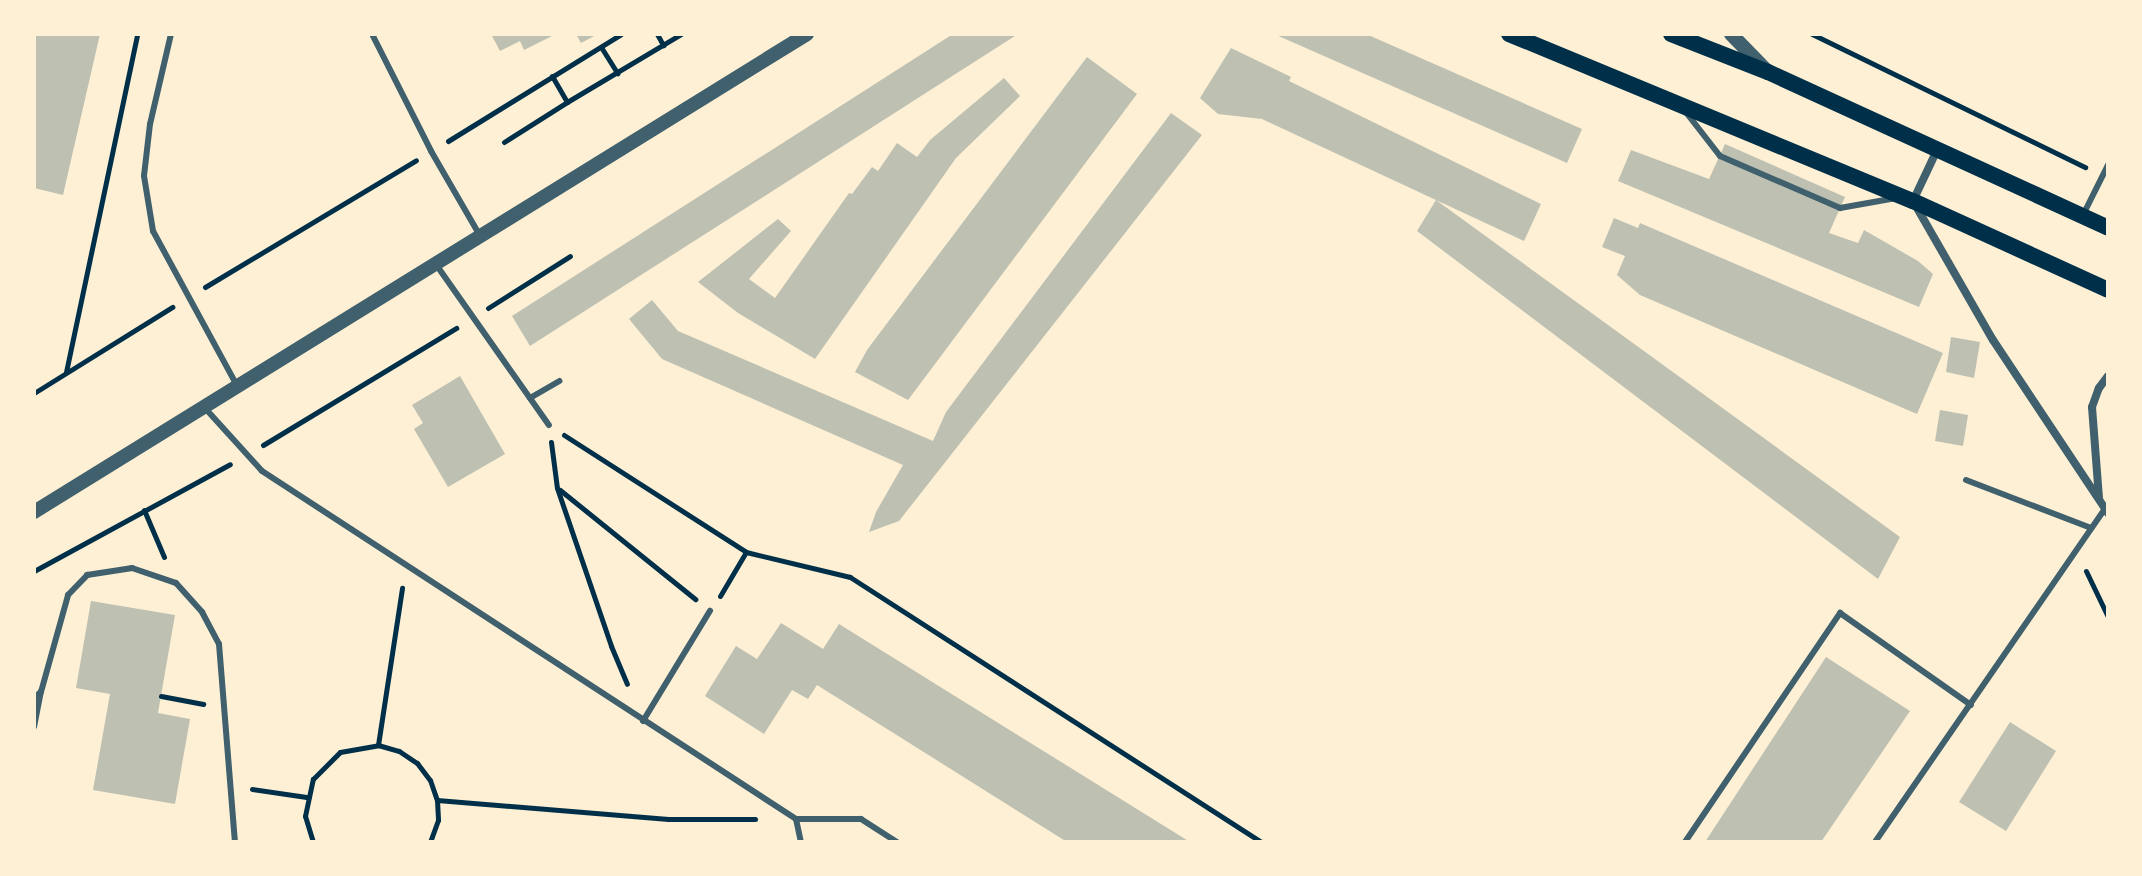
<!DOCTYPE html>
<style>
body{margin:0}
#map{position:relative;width:2142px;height:876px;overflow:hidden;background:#fdf0d5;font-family:Helvetica,sans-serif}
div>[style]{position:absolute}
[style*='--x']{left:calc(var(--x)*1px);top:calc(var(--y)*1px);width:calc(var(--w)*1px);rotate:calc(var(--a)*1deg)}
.building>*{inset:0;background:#bec0b2}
.path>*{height:5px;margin:-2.5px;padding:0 2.5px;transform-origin:2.5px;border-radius:2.5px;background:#003049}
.service>*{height:6px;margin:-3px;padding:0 3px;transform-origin:3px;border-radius:3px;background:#3f606c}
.minor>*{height:8px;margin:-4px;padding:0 4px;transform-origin:4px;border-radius:4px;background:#3f606c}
.tertiary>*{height:14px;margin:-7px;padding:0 7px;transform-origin:7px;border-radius:7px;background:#3f606c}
.secondary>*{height:16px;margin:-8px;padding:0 8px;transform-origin:8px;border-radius:8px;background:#003049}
span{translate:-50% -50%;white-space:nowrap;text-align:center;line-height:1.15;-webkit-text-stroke:6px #fdf0d5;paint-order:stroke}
.frame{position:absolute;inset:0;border:36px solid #fdf0d5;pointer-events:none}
</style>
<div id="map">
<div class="building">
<div style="clip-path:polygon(34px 34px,100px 34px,63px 195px,34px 188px)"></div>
<div style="clip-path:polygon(491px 34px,556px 34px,524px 50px,520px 41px,500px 51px)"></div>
<div style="clip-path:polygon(576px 34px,598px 34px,581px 43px)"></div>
<div style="clip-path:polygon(953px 34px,1018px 34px,530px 346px,512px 316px)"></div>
<div style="clip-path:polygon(1274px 34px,1366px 34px,1582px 129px,1567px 163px)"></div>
<div style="clip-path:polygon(1231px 48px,1291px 77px,1289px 81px,1541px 204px,1524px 241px,1436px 200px,1900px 537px,1878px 579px,1417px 231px,1436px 200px,1262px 119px,1218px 114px,1200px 98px)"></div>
<div style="clip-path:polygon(1087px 57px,1137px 94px,908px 400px,855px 372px,867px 350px)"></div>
<div style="clip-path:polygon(1004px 78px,1020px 96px,956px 158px,815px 359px,738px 313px,698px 282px,778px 219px,791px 231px,749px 279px,775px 298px,849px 193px,852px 194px,872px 167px,878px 171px,897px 143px,917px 157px,930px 140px)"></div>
<div style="clip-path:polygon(1171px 113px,1202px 135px,899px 521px,869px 532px,876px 512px,903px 465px,662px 359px,629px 319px,652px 300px,678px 331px,933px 441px,946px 412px)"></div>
<div style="clip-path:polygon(1725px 144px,1845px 197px,1829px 233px,1858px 243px,1864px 230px,1918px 261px,1933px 274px,1919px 307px,1618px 181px,1631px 150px,1709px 179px)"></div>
<div style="clip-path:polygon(1614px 218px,1638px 228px,1640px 223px,1943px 353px,1917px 414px,1640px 295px,1617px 275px,1625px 256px,1602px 247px)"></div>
<div style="clip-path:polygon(1951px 337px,1980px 342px,1974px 378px,1946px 372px)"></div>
<div style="clip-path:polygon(460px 376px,505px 454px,448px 487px,414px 429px,423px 423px,412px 405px)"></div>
<div style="clip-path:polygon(1940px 410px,1968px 415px,1963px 446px,1935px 441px)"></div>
<div style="clip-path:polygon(91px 601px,175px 615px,158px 713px,190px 719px,175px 804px,93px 790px,110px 694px,76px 688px)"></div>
<div style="clip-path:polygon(781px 623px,823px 649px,839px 624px,1190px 842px,1067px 842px,817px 685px,808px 699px,792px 690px,764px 734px,705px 696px,736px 646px,757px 659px)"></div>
<div style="clip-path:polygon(1826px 657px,1910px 711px,1821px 842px,1705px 842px)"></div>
<div style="clip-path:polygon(2010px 722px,2056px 751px,2006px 831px,1959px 802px)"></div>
</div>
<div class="path">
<div style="--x:657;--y:34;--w:13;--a:61"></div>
<div style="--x:1812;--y:34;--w:304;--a:26"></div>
<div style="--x:601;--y:47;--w:31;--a:58"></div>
<div style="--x:552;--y:76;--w:30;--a:60"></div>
<div style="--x:567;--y:102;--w:133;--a:-30.8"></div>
<div style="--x:448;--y:141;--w:203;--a:-31.7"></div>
<div style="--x:504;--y:142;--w:75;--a:-32.4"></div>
<div style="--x:205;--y:287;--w:246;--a:-31"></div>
<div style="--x:488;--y:308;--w:97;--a:-32.4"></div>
<div style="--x:66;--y:372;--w:345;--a:-78.1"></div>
<div style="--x:34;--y:393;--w:163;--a:-31.9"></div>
<div style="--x:564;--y:435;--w:216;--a:32.7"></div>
<div style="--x:746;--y:552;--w:107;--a:13.5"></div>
<div style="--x:850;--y:577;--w:489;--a:32.8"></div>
<div style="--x:551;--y:442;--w:46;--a:82.6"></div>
<div style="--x:557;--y:488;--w:167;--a:71.1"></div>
<div style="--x:611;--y:646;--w:41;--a:67.2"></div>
<div style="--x:263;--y:445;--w:226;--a:-31.2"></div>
<div style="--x:560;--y:490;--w:174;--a:38.9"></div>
<div style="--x:144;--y:510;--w:51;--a:66.9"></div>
<div style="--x:34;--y:571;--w:223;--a:-28.6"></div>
<div style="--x:2086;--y:571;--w:51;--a:64.4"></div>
<div style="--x:720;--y:596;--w:51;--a:-59.4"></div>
<div style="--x:161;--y:696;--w:43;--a:10.8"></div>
<div style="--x:378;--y:745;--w:159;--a:-81.3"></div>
<div style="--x:252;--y:789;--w:55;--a:8.4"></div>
<div style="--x:437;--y:800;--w:232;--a:4.7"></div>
<div style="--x:668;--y:819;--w:87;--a:0"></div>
<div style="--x:313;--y:842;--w:27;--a:-107"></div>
<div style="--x:305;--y:816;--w:38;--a:-78"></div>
<div style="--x:313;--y:779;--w:38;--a:-45"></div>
<div style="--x:340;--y:752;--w:39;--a:-10"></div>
<div style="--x:378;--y:745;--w:22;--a:16"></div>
<div style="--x:399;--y:751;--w:22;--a:34"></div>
<div style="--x:417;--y:763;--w:21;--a:53"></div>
<div style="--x:430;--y:780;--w:21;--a:71"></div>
<div style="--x:437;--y:800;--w:20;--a:87"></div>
<div style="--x:438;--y:820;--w:23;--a:110"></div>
</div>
<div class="service">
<div style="--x:171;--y:34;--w:92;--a:103.1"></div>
<div style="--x:150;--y:124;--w:52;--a:96.6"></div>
<div style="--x:144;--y:176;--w:56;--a:80.7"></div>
<div style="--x:153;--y:231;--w:176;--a:61.5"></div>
<div style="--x:372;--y:34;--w:131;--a:63.2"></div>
<div style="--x:431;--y:151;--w:98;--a:60"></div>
<div style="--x:1685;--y:111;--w:57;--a:52.1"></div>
<div style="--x:1720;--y:156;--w:131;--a:23.4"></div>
<div style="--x:1840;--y:208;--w:57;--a:-10.1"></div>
<div style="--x:2084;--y:213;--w:54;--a:-63.4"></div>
<div style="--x:435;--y:263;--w:198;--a:54.9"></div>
<div style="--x:530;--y:398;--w:34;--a:-30"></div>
<div style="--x:204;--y:407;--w:86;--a:47.8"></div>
<div style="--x:262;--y:471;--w:637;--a:33.09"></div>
<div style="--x:796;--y:819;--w:65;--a:0"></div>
<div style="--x:861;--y:819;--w:43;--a:32.6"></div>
<div style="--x:1966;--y:480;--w:134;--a:21"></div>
<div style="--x:34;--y:698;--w:9;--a:-41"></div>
<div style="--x:41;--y:692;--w:101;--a:-74.4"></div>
<div style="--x:68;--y:595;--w:28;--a:-46"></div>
<div style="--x:87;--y:575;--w:46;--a:-8.8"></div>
<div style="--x:132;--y:568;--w:46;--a:18.8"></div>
<div style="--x:176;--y:583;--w:39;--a:48"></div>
<div style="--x:202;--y:612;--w:36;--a:62"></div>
<div style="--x:219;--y:644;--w:199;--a:85.4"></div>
<div style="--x:643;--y:721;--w:129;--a:-58.7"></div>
<div style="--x:34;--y:727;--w:36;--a:-79"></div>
<div style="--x:796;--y:819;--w:24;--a:78"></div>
<div style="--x:1685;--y:842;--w:277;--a:-55.9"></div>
<div style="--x:1840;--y:613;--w:160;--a:35.1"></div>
<div style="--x:1875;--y:842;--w:406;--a:-55.4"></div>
</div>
<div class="minor">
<div style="--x:1937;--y:150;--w:56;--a:115.2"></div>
<div style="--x:1913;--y:201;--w:160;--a:60.1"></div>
<div style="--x:1993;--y:340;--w:208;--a:56.4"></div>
<div style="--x:2099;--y:498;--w:91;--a:-94.4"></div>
<div style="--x:2092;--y:407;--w:20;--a:-70"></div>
<div style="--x:2099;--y:388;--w:15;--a:-53"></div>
</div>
<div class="tertiary">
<div style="--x:1731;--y:34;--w:53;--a:45.8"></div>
<div style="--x:34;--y:512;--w:909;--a:-31.73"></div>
</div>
<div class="secondary">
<div style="--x:1509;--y:34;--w:437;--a:22.5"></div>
<div style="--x:1913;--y:201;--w:214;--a:24.5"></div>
<div style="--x:1671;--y:34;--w:104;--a:21.4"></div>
<div style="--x:1768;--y:72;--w:374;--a:24.6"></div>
</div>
<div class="frame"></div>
</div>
